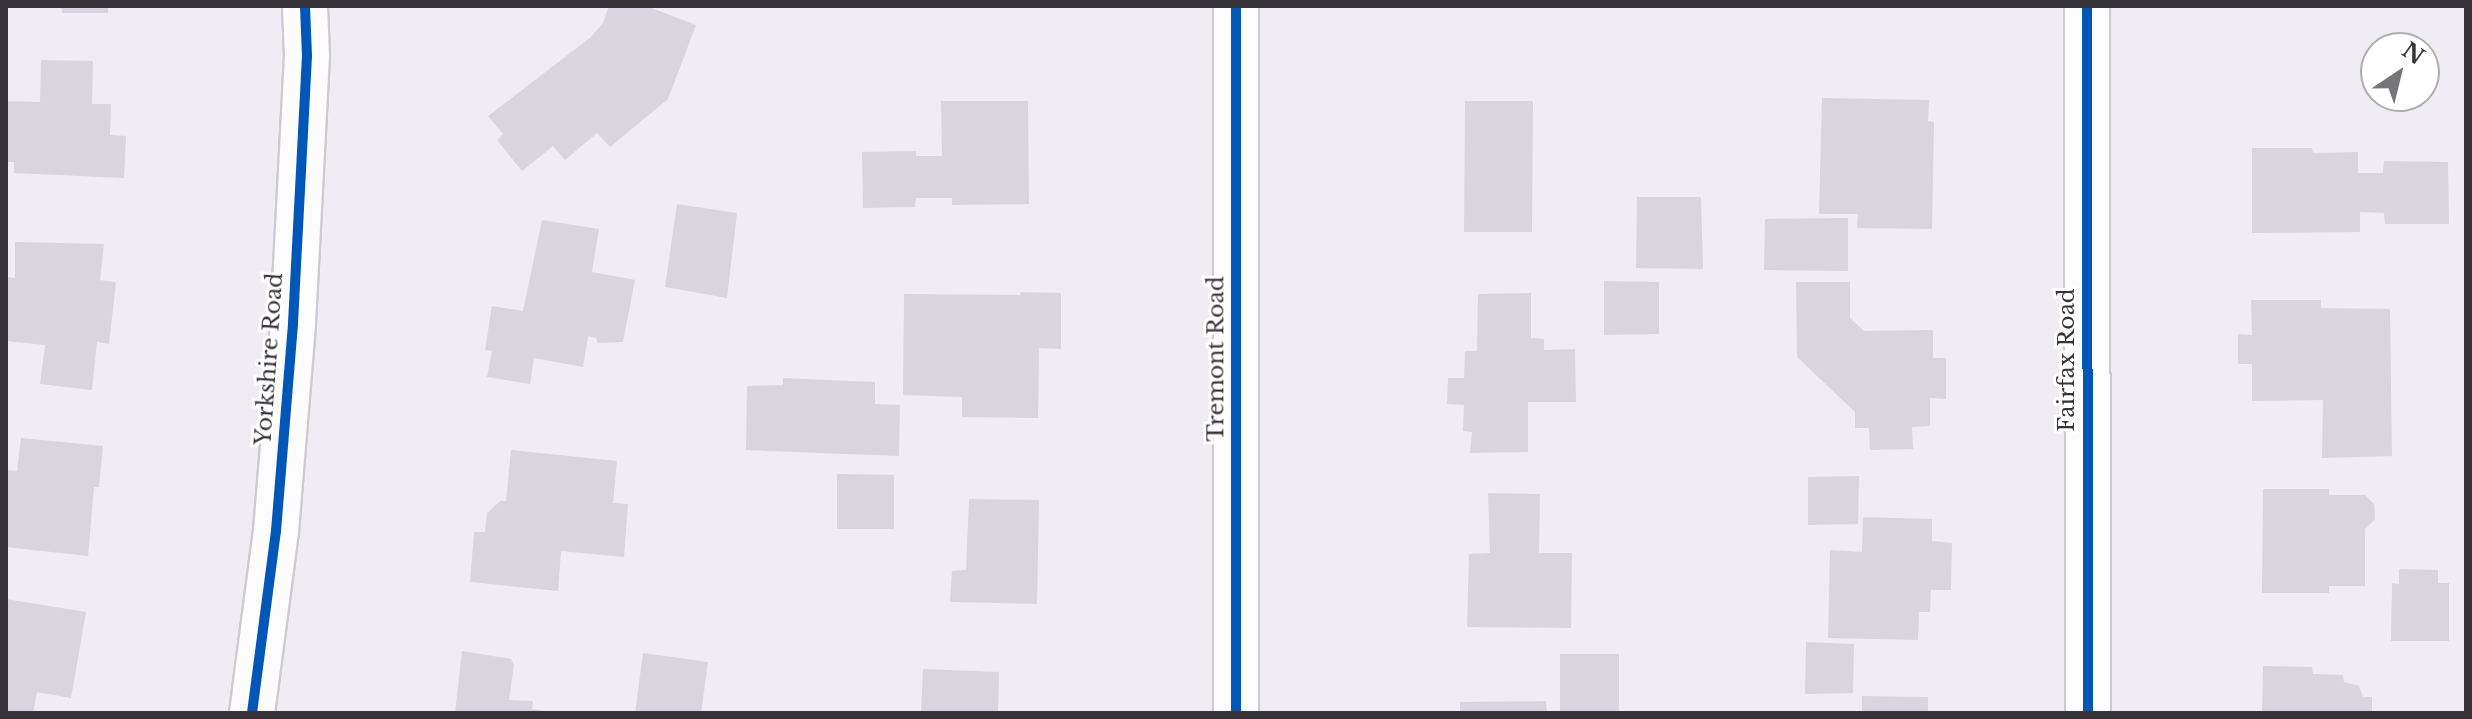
<!DOCTYPE html>
<style>
body{margin:0}
#map{position:relative;width:2472px;height:719px;overflow:hidden;background:#f0ecf4;font-family:"Libre Baskerville",serif}
div>[style]{position:absolute}
[style*='--x']{left:calc(var(--x)*1px);top:calc(var(--y)*1px);width:calc(var(--w)*1px);rotate:calc(var(--a)*1deg)}
.building>*{inset:0;background:#d9d4dd}
.roads{filter:drop-shadow(2px 0 #cecad1) drop-shadow(-2px 0 #cecad1) drop-shadow(0 2px #cecad1) drop-shadow(0 -2px #cecad1)}
.minor>*{height:44px;margin:-22px;padding:0 22px;transform-origin:22px;border-radius:22px;background:#fdfcfd}
.cycleway>*{height:10px;margin:-5px;padding:0 5px;transform-origin:5px;border-radius:5px;background:#0057b8}
span{translate:-50% -50%;white-space:nowrap;text-align:center;line-height:1.15;-webkit-text-stroke:6px #fff;paint-order:stroke}
.street-label{font-size:22px;color:#363339}
.frame{position:absolute;inset:0;border:8px solid #363339;pointer-events:none}
.north{position:absolute;left:2360px;top:32px;width:80px;height:80px;box-sizing:border-box;background:#fff;border:2px solid #afadb0;border-radius:50%;rotate:35deg;font-size:22px;font-weight:700;line-height:32px;text-align:center;color:#363339}
.north::after{content:'';display:block;margin:auto;width:28px;height:36px;background:#77747a;clip-path:polygon(50% 0,100% 100%,50% 72%,0 100%)}
</style>
<div id="map">
<div class="building">
<div style="clip-path:polygon(61px 6px,108px 6px,108px 13px,62px 13px)"></div>
<div style="clip-path:polygon(609px 6px,646px 6px,696px 25px,668px 99px,610px 147px,597px 133px,565px 160px,553px 146px,522px 171px,497px 140px,503px 134px,488px 116px,591px 37px,603px 23px)"></div>
<div style="clip-path:polygon(41px 60px,93px 61px,92px 104px,111px 104px,110px 135px,126px 136px,124px 178px,14px 173px,14px 162px,6px 162px,6px 101px,40px 102px)"></div>
<div style="clip-path:polygon(1822px 98px,1929px 100px,1928px 121px,1934px 122px,1932px 229px,1857px 228px,1858px 214px,1819px 214px)"></div>
<div style="clip-path:polygon(941px 101px,1028px 101px,1029px 204px,952px 205px,952px 198px,916px 198px,915px 207px,863px 208px,862px 152px,916px 151px,916px 156px,942px 156px)"></div>
<div style="clip-path:polygon(1465px 101px,1533px 101px,1532px 232px,1464px 232px)"></div>
<div style="clip-path:polygon(2252px 148px,2312px 148px,2313px 153px,2358px 152px,2358px 173px,2383px 173px,2384px 161px,2448px 162px,2449px 224px,2385px 224px,2384px 213px,2360px 212px,2360px 232px,2252px 233px)"></div>
<div style="clip-path:polygon(1637px 197px,1701px 197px,1703px 269px,1636px 268px)"></div>
<div style="clip-path:polygon(677px 204px,737px 213px,727px 298px,665px 287px)"></div>
<div style="clip-path:polygon(1848px 218px,1848px 271px,1764px 270px,1765px 219px)"></div>
<div style="clip-path:polygon(542px 220px,599px 229px,592px 272px,635px 280px,623px 342px,598px 343px,596px 338px,588px 336px,583px 367px,534px 358px,530px 384px,487px 377px,492px 351px,485px 350px,492px 306px,523px 311px)"></div>
<div style="clip-path:polygon(15px 242px,104px 244px,100px 280px,116px 282px,109px 344px,97px 342px,92px 390px,40px 384px,45px 345px,6px 341px,6px 277px,15px 278px)"></div>
<div style="clip-path:polygon(1604px 281px,1659px 282px,1659px 334px,1604px 335px)"></div>
<div style="clip-path:polygon(1796px 282px,1850px 282px,1850px 318px,1864px 331px,1933px 330px,1933px 358px,1946px 358px,1946px 399px,1930px 398px,1930px 426px,1912px 427px,1913px 449px,1870px 450px,1869px 428px,1855px 428px,1855px 412px,1797px 357px)"></div>
<div style="clip-path:polygon(1020px 292px,1061px 293px,1061px 349px,1039px 348px,1038px 418px,962px 417px,962px 397px,903px 395px,904px 294px,1021px 295px)"></div>
<div style="clip-path:polygon(1531px 293px,1531px 338px,1544px 339px,1544px 350px,1575px 349px,1576px 402px,1528px 402px,1528px 452px,1470px 453px,1472px 432px,1463px 431px,1464px 405px,1447px 404px,1448px 378px,1464px 378px,1465px 351px,1477px 351px,1478px 294px)"></div>
<div style="clip-path:polygon(2251px 300px,2321px 300px,2321px 308px,2390px 309px,2392px 456px,2322px 458px,2323px 400px,2252px 401px,2252px 364px,2238px 364px,2238px 334px,2252px 335px)"></div>
<div style="clip-path:polygon(783px 378px,875px 382px,875px 404px,900px 405px,899px 456px,746px 450px,747px 386px,783px 385px)"></div>
<div style="clip-path:polygon(21px 438px,103px 446px,99px 487px,94px 487px,88px 556px,6px 547px,6px 470px,17px 471px)"></div>
<div style="clip-path:polygon(511px 450px,617px 461px,613px 503px,628px 504px,624px 557px,561px 551px,558px 591px,470px 582px,474px 532px,485px 532px,487px 513px,500px 501px,506px 501px)"></div>
<div style="clip-path:polygon(837px 474px,894px 475px,894px 529px,837px 529px)"></div>
<div style="clip-path:polygon(1859px 476px,1858px 524px,1808px 525px,1808px 477px)"></div>
<div style="clip-path:polygon(2263px 489px,2329px 489px,2329px 495px,2365px 495px,2374px 504px,2375px 519px,2365px 529px,2365px 586px,2329px 586px,2329px 593px,2262px 593px)"></div>
<div style="clip-path:polygon(1488px 493px,1540px 494px,1539px 553px,1572px 553px,1571px 628px,1467px 627px,1469px 554px,1490px 553px)"></div>
<div style="clip-path:polygon(969px 499px,1039px 500px,1037px 604px,950px 602px,952px 571px,966px 570px)"></div>
<div style="clip-path:polygon(1863px 517px,1932px 519px,1932px 541px,1952px 543px,1951px 590px,1931px 590px,1930px 612px,1919px 612px,1918px 640px,1828px 638px,1830px 550px,1862px 552px)"></div>
<div style="clip-path:polygon(2399px 569px,2438px 570px,2438px 583px,2449px 583px,2449px 641px,2391px 641px,2392px 583px,2399px 584px)"></div>
<div style="clip-path:polygon(6px 599px,86px 612px,71px 698px,37px 692px,33px 713px,6px 713px)"></div>
<div style="clip-path:polygon(1806px 642px,1854px 644px,1853px 693px,1805px 694px)"></div>
<div style="clip-path:polygon(462px 651px,511px 659px,514px 665px,509px 700px,533px 701px,532px 709px,558px 713px,455px 713px)"></div>
<div style="clip-path:polygon(643px 653px,708px 662px,701px 713px,635px 713px)"></div>
<div style="clip-path:polygon(1560px 654px,1619px 654px,1619px 712px,1560px 712px)"></div>
<div style="clip-path:polygon(2263px 666px,2312px 667px,2313px 674px,2343px 675px,2344px 682px,2359px 686px,2363px 697px,2372px 697px,2372px 713px,2262px 713px)"></div>
<div style="clip-path:polygon(923px 669px,999px 672px,998px 713px,921px 713px)"></div>
<div style="clip-path:polygon(1862px 696px,1928px 697px,1928px 713px,1862px 713px)"></div>
<div style="clip-path:polygon(1546px 701px,1547px 713px,1460px 713px,1460px 702px)"></div>
</div>
<div class="roads">
<div class="minor">
<div style="--x:2087;--y:6;--w:707;--a:89.92"></div>
<div style="--x:252;--y:713;--w:184;--a:-82.5"></div>
<div style="--x:276;--y:531;--w:209;--a:-85.3"></div>
<div style="--x:293;--y:323;--w:267;--a:-87"></div>
<div style="--x:307;--y:56;--w:50;--a:-92.3"></div>
<div style="--x:1236;--y:713;--w:707;--a:-90"></div>
</div>
</div>
<div class="cycleway">
<div style="--x:2087;--y:6;--w:707;--a:89.92"></div>
<div style="--x:252;--y:713;--w:184;--a:-82.5"></div>
<div style="--x:276;--y:531;--w:209;--a:-85.3"></div>
<div style="--x:293;--y:323;--w:267;--a:-87"></div>
<div style="--x:307;--y:56;--w:50;--a:-92.3"></div>
<div style="--x:1236;--y:713;--w:707;--a:-90"></div>
</div>
<div class="street-label">
<span style="left:269px;top:359px;rotate:-86deg">Yorkshire Road</span>
<span style="left:1216px;top:359px;rotate:-90deg">Tremont Road</span>
<span style="left:2067px;top:360px;rotate:-90deg">Fairfax Road</span>
</div>
<div class="frame"></div>
<div class="north">N</div>
</div>
